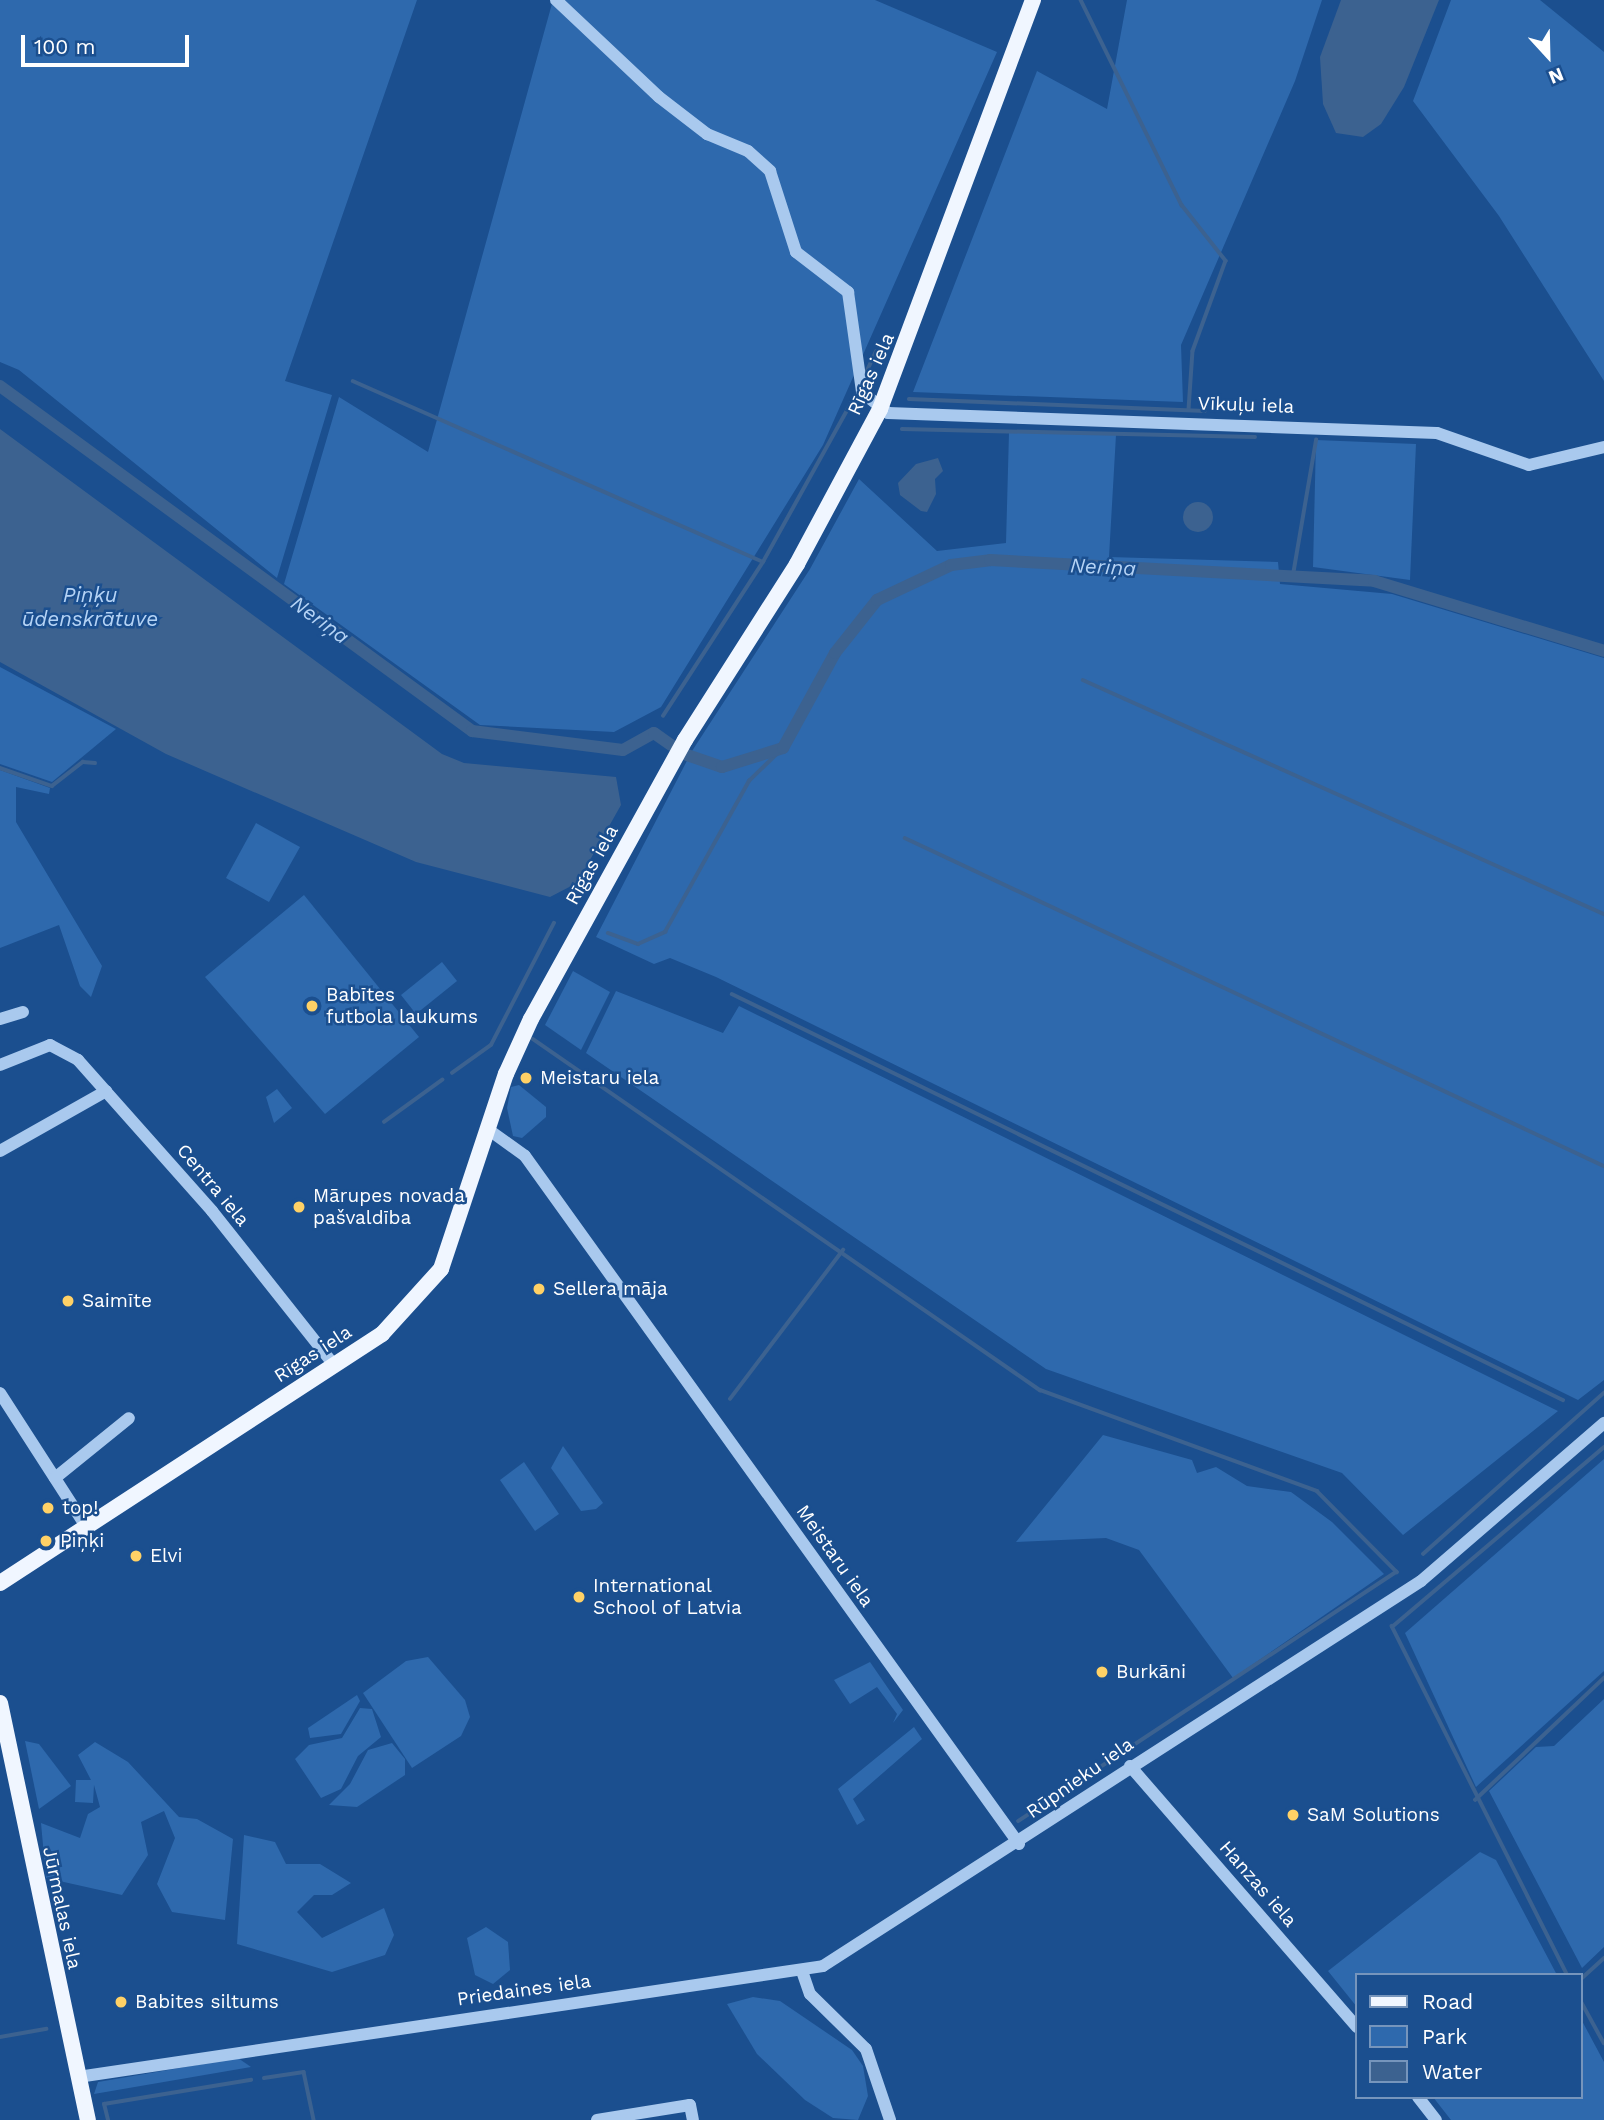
<!DOCTYPE html>
<meta charset="utf-8">
<style>
body{margin:0}
#map{position:relative;width:1604px;height:2120px;overflow:hidden;background:#1b4f8f;font-family:"Work Sans",sans-serif}
div>[style]{position:absolute}
[style*='--x']{left:calc(var(--x)*1px);top:calc(var(--y)*1px);width:calc(var(--w)*1px);rotate:calc(var(--a)*1deg)}
.green>*{inset:0;background:#2e69ad}
.water>*{inset:0;background:#3c6290}
.round{border-radius:50%}
.stream>*{height:3.5px;margin:-1.75px;padding:0 1.75px;transform-origin:1.75px;border-radius:1.75px;background:#3c6290}
.canal>*{height:12px;margin:-6px;padding:0 6px;transform-origin:6px;border-radius:6px;background:#3c6290}
.minor>*{height:12px;margin:-6px;padding:0 6px;transform-origin:6px;border-radius:6px;background:#a9c9ee}
.major>*{height:16px;margin:-8px;padding:0 8px;transform-origin:8px;border-radius:8px;background:#f0f6ff}
.dots>*{width:19px;height:19px;translate:-50% -50%;box-sizing:border-box;border:4px solid #1b4f8f;border-radius:50%}
span{translate:-50% -50%;white-space:nowrap;text-align:center;line-height:1.15;-webkit-text-stroke:5px #1b4f8f;paint-order:stroke}
.street-label{font-size:19px;color:#fff}
.poi-label{font-size:19px;color:#fff}
.left{translate:0 -50%;text-align:left}
.water-label{font-size:21px;color:#b5d3f5;font-style:italic}
.legend{position:absolute;left:1355px;top:1973px;width:228px;height:126px;box-sizing:border-box;background:#1b4f8f;border:2px solid #7695bc;margin:0;padding:9px 12px;list-style:none;font-size:21px;color:#fff}
.legend li{display:flex;align-items:center;gap:14px;height:35px}
.legend b{width:35px;border:2px solid #7695bc}
.north{position:absolute;left:1513px;top:21px;width:70px;height:70px;-webkit-text-stroke:5px #1b4f8f;paint-order:stroke;rotate:158deg;font-size:19px;font-weight:700;line-height:28px;text-align:center;color:#fff}
.north::after{content:'';display:block;margin:auto;width:24px;height:32px;background:#fff;clip-path:polygon(50% 0,100% 100%,50% 72%,0 100%)}
.scale{position:absolute;left:21px;top:35px;width:168px;height:32px;box-sizing:border-box;border:4px solid #fff;border-top:0;padding-left:9px;font-size:21px;line-height:24px;white-space:nowrap;color:#fff;-webkit-text-stroke:5px #1b4f8f;paint-order:stroke}
</style>
<div id="map">
<div class="green">
<div style="clip-path:polygon(0 0,417px 0,285px 381px,332px 395px,277px 578px,19px 370px,0 362px)"></div>
<div style="clip-path:polygon(553px 0,875px 0,997px 52px,823px 445px,661px 707px,614px 732px,480px 725px,284px 584px,339px 397px,428px 452px)"></div>
<div style="clip-path:polygon(1127px 0,1322px 0,1295px 81px,1181px 345px,1183px 402px,913px 392px,1037px 71px,1107px 109px)"></div>
<div style="clip-path:polygon(1451px 0,1540px 0,1604px 52px,1604px 381px,1499px 216px,1413px 101px)"></div>
<div style="clip-path:polygon(1009px 432px,1116px 435px,1109px 557px,1278px 562px,1280px 584px,1392px 594px,1604px 658px,1604px 1380px,1578px 1400px,716px 977px,670px 958px,654px 964px,596px 937px,692px 751px,810px 569px,859px 479px,937px 551px,1006px 543px)"></div>
<div style="clip-path:polygon(1316px 440px,1416px 444px,1410px 580px,1313px 567px)"></div>
<div style="clip-path:polygon(0 667px,116px 729px,52px 782px,0 764px)"></div>
<div style="clip-path:polygon(0 770px,50px 788px,49px 794px,16px 787px,16px 822px,102px 966px,91px 997px,80px 986px,59px 925px,0 948px)"></div>
<div style="clip-path:polygon(256px 823px,300px 847px,269px 902px,226px 878px)"></div>
<div style="clip-path:polygon(304px 895px,419px 1037px,325px 1114px,205px 977px)"></div>
<div style="clip-path:polygon(442px 962px,457px 981px,416px 1014px,401px 995px)"></div>
<div style="clip-path:polygon(573px 971px,610px 992px,581px 1050px,545px 1025px)"></div>
<div style="clip-path:polygon(616px 991px,723px 1033px,739px 1006px,1558px 1411px,1403px 1535px,1342px 1473px,1046px 1369px,586px 1053px)"></div>
<div style="clip-path:polygon(519px 1085px,546px 1107px,546px 1117px,522px 1138px,513px 1136px,507px 1108px,511px 1087px)"></div>
<div style="clip-path:polygon(277px 1089px,292px 1108px,274px 1123px,266px 1097px)"></div>
<div style="clip-path:polygon(1103px 1435px,1192px 1460px,1197px 1473px,1216px 1467px,1247px 1486px,1291px 1492px,1332px 1522px,1384px 1574px,1233px 1678px,1139px 1550px,1106px 1538px,1016px 1542px)"></div>
<div style="clip-path:polygon(563px 1446px,603px 1503px,596px 1509px,581px 1511px,551px 1468px)"></div>
<div style="clip-path:polygon(1604px 1459px,1604px 1671px,1476px 1787px,1405px 1633px)"></div>
<div style="clip-path:polygon(524px 1462px,559px 1514px,535px 1531px,500px 1480px)"></div>
<div style="clip-path:polygon(428px 1657px,465px 1700px,470px 1717px,461px 1736px,412px 1768px,363px 1693px,406px 1661px)"></div>
<div style="clip-path:polygon(870px 1662px,903px 1710px,893px 1723px,897px 1714px,877px 1687px,850px 1704px,834px 1680px)"></div>
<div style="clip-path:polygon(357px 1695px,360px 1701px,341px 1734px,310px 1738px,308px 1728px)"></div>
<div style="clip-path:polygon(1604px 1699px,1604px 1947px,1582px 1968px,1489px 1791px,1536px 1747px,1554px 1746px)"></div>
<div style="clip-path:polygon(360px 1708px,372px 1709px,381px 1737px,358px 1756px,341px 1789px,321px 1798px,295px 1759px,309px 1745px,342px 1738px)"></div>
<div style="clip-path:polygon(914px 1727px,922px 1739px,853px 1799px,865px 1820px,857px 1825px,838px 1789px)"></div>
<div style="clip-path:polygon(25px 1741px,39px 1744px,71px 1786px,39px 1809px)"></div>
<div style="clip-path:polygon(95px 1742px,128px 1762px,179px 1817px,197px 1819px,233px 1839px,225px 1920px,172px 1912px,157px 1884px,175px 1838px,164px 1811px,141px 1822px,148px 1855px,122px 1895px,46px 1878px,41px 1823px,80px 1838px,88px 1814px,100px 1807px,94px 1785px,93px 1803px,75px 1802px,76px 1780px,91px 1780px,78px 1755px)"></div>
<div style="clip-path:polygon(392px 1743px,405px 1759px,405px 1775px,357px 1807px,329px 1805px,350px 1784px,368px 1750px)"></div>
<div style="clip-path:polygon(244px 1835px,275px 1842px,286px 1864px,320px 1864px,351px 1883px,332px 1895px,314px 1895px,297px 1912px,322px 1938px,384px 1908px,394px 1935px,385px 1955px,332px 1972px,237px 1944px)"></div>
<div style="clip-path:polygon(1480px 1852px,1496px 1860px,1557px 1975px,1357px 1975px,1357px 2007px,1328px 1971px)"></div>
<div style="clip-path:polygon(486px 1927px,508px 1942px,510px 1970px,493px 1984px,475px 1975px,467px 1938px)"></div>
<div style="clip-path:polygon(753px 1997px,780px 2001px,852px 2050px,863px 2066px,868px 2096px,858px 2120px,833px 2118px,805px 2100px,757px 2054px,727px 2004px)"></div>
<div style="clip-path:polygon(1581px 2019px,1604px 2062px,1604px 2120px,1451px 2120px,1433px 2097px,1581px 2097px)"></div>
<div style="clip-path:polygon(238px 2058px,251px 2067px,94px 2094px,98px 2082px)"></div>
</div>
<div class="water">
<div style="clip-path:polygon(1341px 0,1439px 0,1404px 87px,1381px 124px,1363px 137px,1336px 133px,1323px 104px,1320px 57px)"></div>
<div style="clip-path:polygon(0 429px,442px 754px,464px 763px,616px 777px,621px 805px,577px 883px,550px 897px,416px 862px,166px 754px,0 662px)"></div>
<div style="clip-path:polygon(938px 458px,943px 471px,935px 479px,936px 494px,927px 512px,921px 511px,900px 495px,898px 483px,916px 464px)"></div>
<div class="round" style="left:1183px;top:502px;width:30px;height:30px"></div>
</div>
<div class="stream">
<div style="--x:1081;--y:0;--w:229;--a:63.8"></div>
<div style="--x:1182;--y:205;--w:71;--a:51.8"></div>
<div style="--x:1226;--y:261;--w:96;--a:110.1"></div>
<div style="--x:1193;--y:351;--w:59;--a:93.9"></div>
<div style="--x:865;--y:375;--w:26;--a:-65"></div>
<div style="--x:353;--y:381;--w:448;--a:23.8"></div>
<div style="--x:909;--y:399;--w:296;--a:2.3"></div>
<div style="--x:902;--y:429;--w:353;--a:1.3"></div>
<div style="--x:1293;--y:575;--w:137;--a:-80.3"></div>
<div style="--x:1083;--y:680;--w:571;--a:24.19"></div>
<div style="--x:663;--y:716;--w:184;--a:-57"></div>
<div style="--x:763;--y:562;--w:188;--a:-61"></div>
<div style="--x:0;--y:768;--w:55;--a:19.1"></div>
<div style="--x:52;--y:786;--w:39;--a:-38"></div>
<div style="--x:83;--y:762;--w:12;--a:5"></div>
<div style="--x:905;--y:838;--w:772;--a:25.14"></div>
<div style="--x:608;--y:933;--w:32;--a:20"></div>
<div style="--x:638;--y:944;--w:30;--a:-24"></div>
<div style="--x:665;--y:932;--w:173;--a:-60.9"></div>
<div style="--x:749;--y:781;--w:47;--a:-44.1"></div>
<div style="--x:732;--y:994;--w:925;--a:26.04"></div>
<div style="--x:533;--y:1039;--w:617;--a:34.7"></div>
<div style="--x:1040;--y:1390;--w:295;--a:20"></div>
<div style="--x:1317;--y:1491;--w:114;--a:45.4"></div>
<div style="--x:1397;--y:1572;--w:453;--a:146.6"></div>
<div style="--x:452;--y:1073;--w:48;--a:-35.7"></div>
<div style="--x:491;--y:1045;--w:137;--a:-62.7"></div>
<div style="--x:384;--y:1122;--w:72;--a:-35.9"></div>
<div style="--x:730;--y:1399;--w:187;--a:-52.8"></div>
<div style="--x:1423;--y:1554;--w:242;--a:-41.7"></div>
<div style="--x:1475;--y:1800;--w:178;--a:-43.4"></div>
<div style="--x:1567;--y:1975;--w:390;--a:-116.7"></div>
<div style="--x:1392;--y:1627;--w:278;--a:-40.3"></div>
<div style="--x:1581;--y:1979;--w:31;--a:-42"></div>
<div style="--x:1581;--y:2001;--w:48;--a:61.3"></div>
<div style="--x:0;--y:2037;--w:47;--a:-9.9"></div>
<div style="--x:264;--y:2078;--w:40;--a:-8.5"></div>
<div style="--x:304;--y:2072;--w:49;--a:78.2"></div>
<div style="--x:108;--y:2120;--w:16;--a:-104"></div>
<div style="--x:104;--y:2104;--w:149;--a:-9.3"></div>
</div>
<div class="canal">
<div style="--x:0;--y:386;--w:585;--a:36.16"></div>
<div style="--x:472;--y:731;--w:152;--a:7.2"></div>
<div style="--x:623;--y:750;--w:35;--a:-29"></div>
<div style="--x:654;--y:733;--w:21;--a:35"></div>
<div style="--x:687;--y:755;--w:37;--a:19"></div>
<div style="--x:722;--y:767;--w:64;--a:-17.3"></div>
<div style="--x:783;--y:748;--w:108;--a:-61.3"></div>
<div style="--x:835;--y:653;--w:68;--a:-51.6"></div>
<div style="--x:877;--y:600;--w:82;--a:-25.3"></div>
<div style="--x:951;--y:565;--w:39;--a:-7"></div>
<div style="--x:990;--y:560;--w:385;--a:3.1"></div>
<div style="--x:1374;--y:581;--w:240;--a:16.9"></div>
</div>
<div class="minor">
<div style="--x:556;--y:0;--w:141;--a:43.3"></div>
<div style="--x:659;--y:97;--w:61;--a:37.6"></div>
<div style="--x:707;--y:134;--w:44;--a:22.5"></div>
<div style="--x:748;--y:151;--w:30;--a:42"></div>
<div style="--x:770;--y:171;--w:85;--a:72.2"></div>
<div style="--x:796;--y:252;--w:66;--a:37.6"></div>
<div style="--x:848;--y:292;--w:101;--a:82"></div>
<div style="--x:862;--y:392;--w:33;--a:39"></div>
<div style="--x:888;--y:413;--w:549;--a:2.09"></div>
<div style="--x:1437;--y:433;--w:97;--a:19.2"></div>
<div style="--x:1529;--y:465;--w:77;--a:-13.5"></div>
<div style="--x:0;--y:1019;--w:24;--a:-17"></div>
<div style="--x:0;--y:1065;--w:54;--a:-21.8"></div>
<div style="--x:50;--y:1045;--w:32;--a:28"></div>
<div style="--x:78;--y:1060;--w:202;--a:48.4"></div>
<div style="--x:212;--y:1211;--w:196;--a:51.6"></div>
<div style="--x:489;--y:1130;--w:44;--a:35.8"></div>
<div style="--x:525;--y:1156;--w:847;--a:54.32"></div>
<div style="--x:0;--y:1151;--w:122;--a:-29.5"></div>
<div style="--x:0;--y:1393;--w:161;--a:57.2"></div>
<div style="--x:55;--y:1478;--w:95;--a:-39"></div>
<div style="--x:1130;--y:1766;--w:346;--a:49"></div>
<div style="--x:803;--y:1974;--w:21;--a:71"></div>
<div style="--x:810;--y:1994;--w:78;--a:44.5"></div>
<div style="--x:866;--y:2049;--w:75;--a:71.3"></div>
<div style="--x:78;--y:2077;--w:753;--a:-8.47"></div>
<div style="--x:823;--y:1966;--w:711;--a:-32.77"></div>
<div style="--x:1421;--y:1581;--w:242;--a:-40.8"></div>
<div style="--x:1418;--y:2097;--w:29;--a:52"></div>
<div style="--x:597;--y:2120;--w:94;--a:-9.2"></div>
<div style="--x:690;--y:2105;--w:15;--a:79"></div>
</div>
<div class="major">
<div style="--x:0;--y:1583;--w:456;--a:-33.1"></div>
<div style="--x:382;--y:1334;--w:88;--a:-47.8"></div>
<div style="--x:441;--y:1269;--w:206;--a:-71.6"></div>
<div style="--x:506;--y:1074;--w:60;--a:-65.6"></div>
<div style="--x:531;--y:1019;--w:319;--a:-61.1"></div>
<div style="--x:685;--y:740;--w:209;--a:-57.5"></div>
<div style="--x:797;--y:564;--w:176;--a:-61.8"></div>
<div style="--x:880;--y:409;--w:437;--a:-69.5"></div>
<div style="--x:0;--y:1703;--w:426;--a:78.1"></div>
</div>
<div class="dots">
<div style="left:312px;top:1006px;background:#ffd166"></div>
<div style="left:526px;top:1078px;background:#ffd166"></div>
<div style="left:299px;top:1207px;background:#ffd166"></div>
<div style="left:539px;top:1289px;background:#ffd166"></div>
<div style="left:68px;top:1301px;background:#ffd166"></div>
<div style="left:48px;top:1508px;background:#ffd166"></div>
<div style="left:46px;top:1541px;background:#ffd166"></div>
<div style="left:136px;top:1556px;background:#ffd166"></div>
<div style="left:579px;top:1597px;background:#ffd166"></div>
<div style="left:1102px;top:1672px;background:#ffd166"></div>
<div style="left:1293px;top:1815px;background:#ffd166"></div>
<div style="left:121px;top:2002px;background:#ffd166"></div>
</div>
<div class="street-label">
<span style="left:871px;top:374px;rotate:-66deg">Rīgas iela</span>
<span style="left:1246px;top:405px;rotate:2deg">Vīkuļu iela</span>
<span style="left:592px;top:865px;rotate:-61deg">Rīgas iela</span>
<span style="left:213px;top:1185px;rotate:50deg">Centra iela</span>
<span style="left:313px;top:1354px;rotate:-33deg">Rīgas iela</span>
<span style="left:835px;top:1556px;rotate:55deg">Meistaru iela</span>
<span style="left:1080px;top:1778px;rotate:-35deg">Rūpnieku iela</span>
<span style="left:1258px;top:1884px;rotate:49deg">Hanzas iela</span>
<span style="left:62px;top:1908px;rotate:78deg">Jūrmalas iela</span>
<span style="left:524px;top:1990px;rotate:-8deg">Priedaines iela</span>
</div>
<div class="poi-label">
<span class="left" style="left:326px;top:1006px">Babītes<br>futbola laukums</span>
<span class="left" style="left:540px;top:1078px">Meistaru iela</span>
<span class="left" style="left:313px;top:1207px">Mārupes novada<br>pašvaldība</span>
<span class="left" style="left:553px;top:1289px">Sellera māja</span>
<span class="left" style="left:82px;top:1301px">Saimīte</span>
<span class="left" style="left:62px;top:1508px">top!</span>
<span class="left" style="left:60px;top:1541px">Piņķi</span>
<span class="left" style="left:150px;top:1556px">Elvi</span>
<span class="left" style="left:593px;top:1597px">International<br>School of Latvia</span>
<span class="left" style="left:1116px;top:1672px">Burkāni</span>
<span class="left" style="left:1307px;top:1815px">SaM Solutions</span>
<span class="left" style="left:135px;top:2002px">Babites siltums</span>
</div>
<div class="water-label">
<span style="left:1103px;top:567px;rotate:3deg">Neriņa</span>
<span style="left:90px;top:607px">Piņķu<br>ūdenskrātuve</span>
<span style="left:320px;top:620px;rotate:36deg">Neriņa</span>
</div>
<ul class="legend">
<li><b style="height:9px;background:#f0f6ff"></b>Road</li>
<li><b style="height:19px;background:#2e69ad"></b>Park</li>
<li><b style="height:19px;background:#3c6290"></b>Water</li>
</ul>
<div class="north">N</div>
<div class="scale">100 m</div>
</div>
